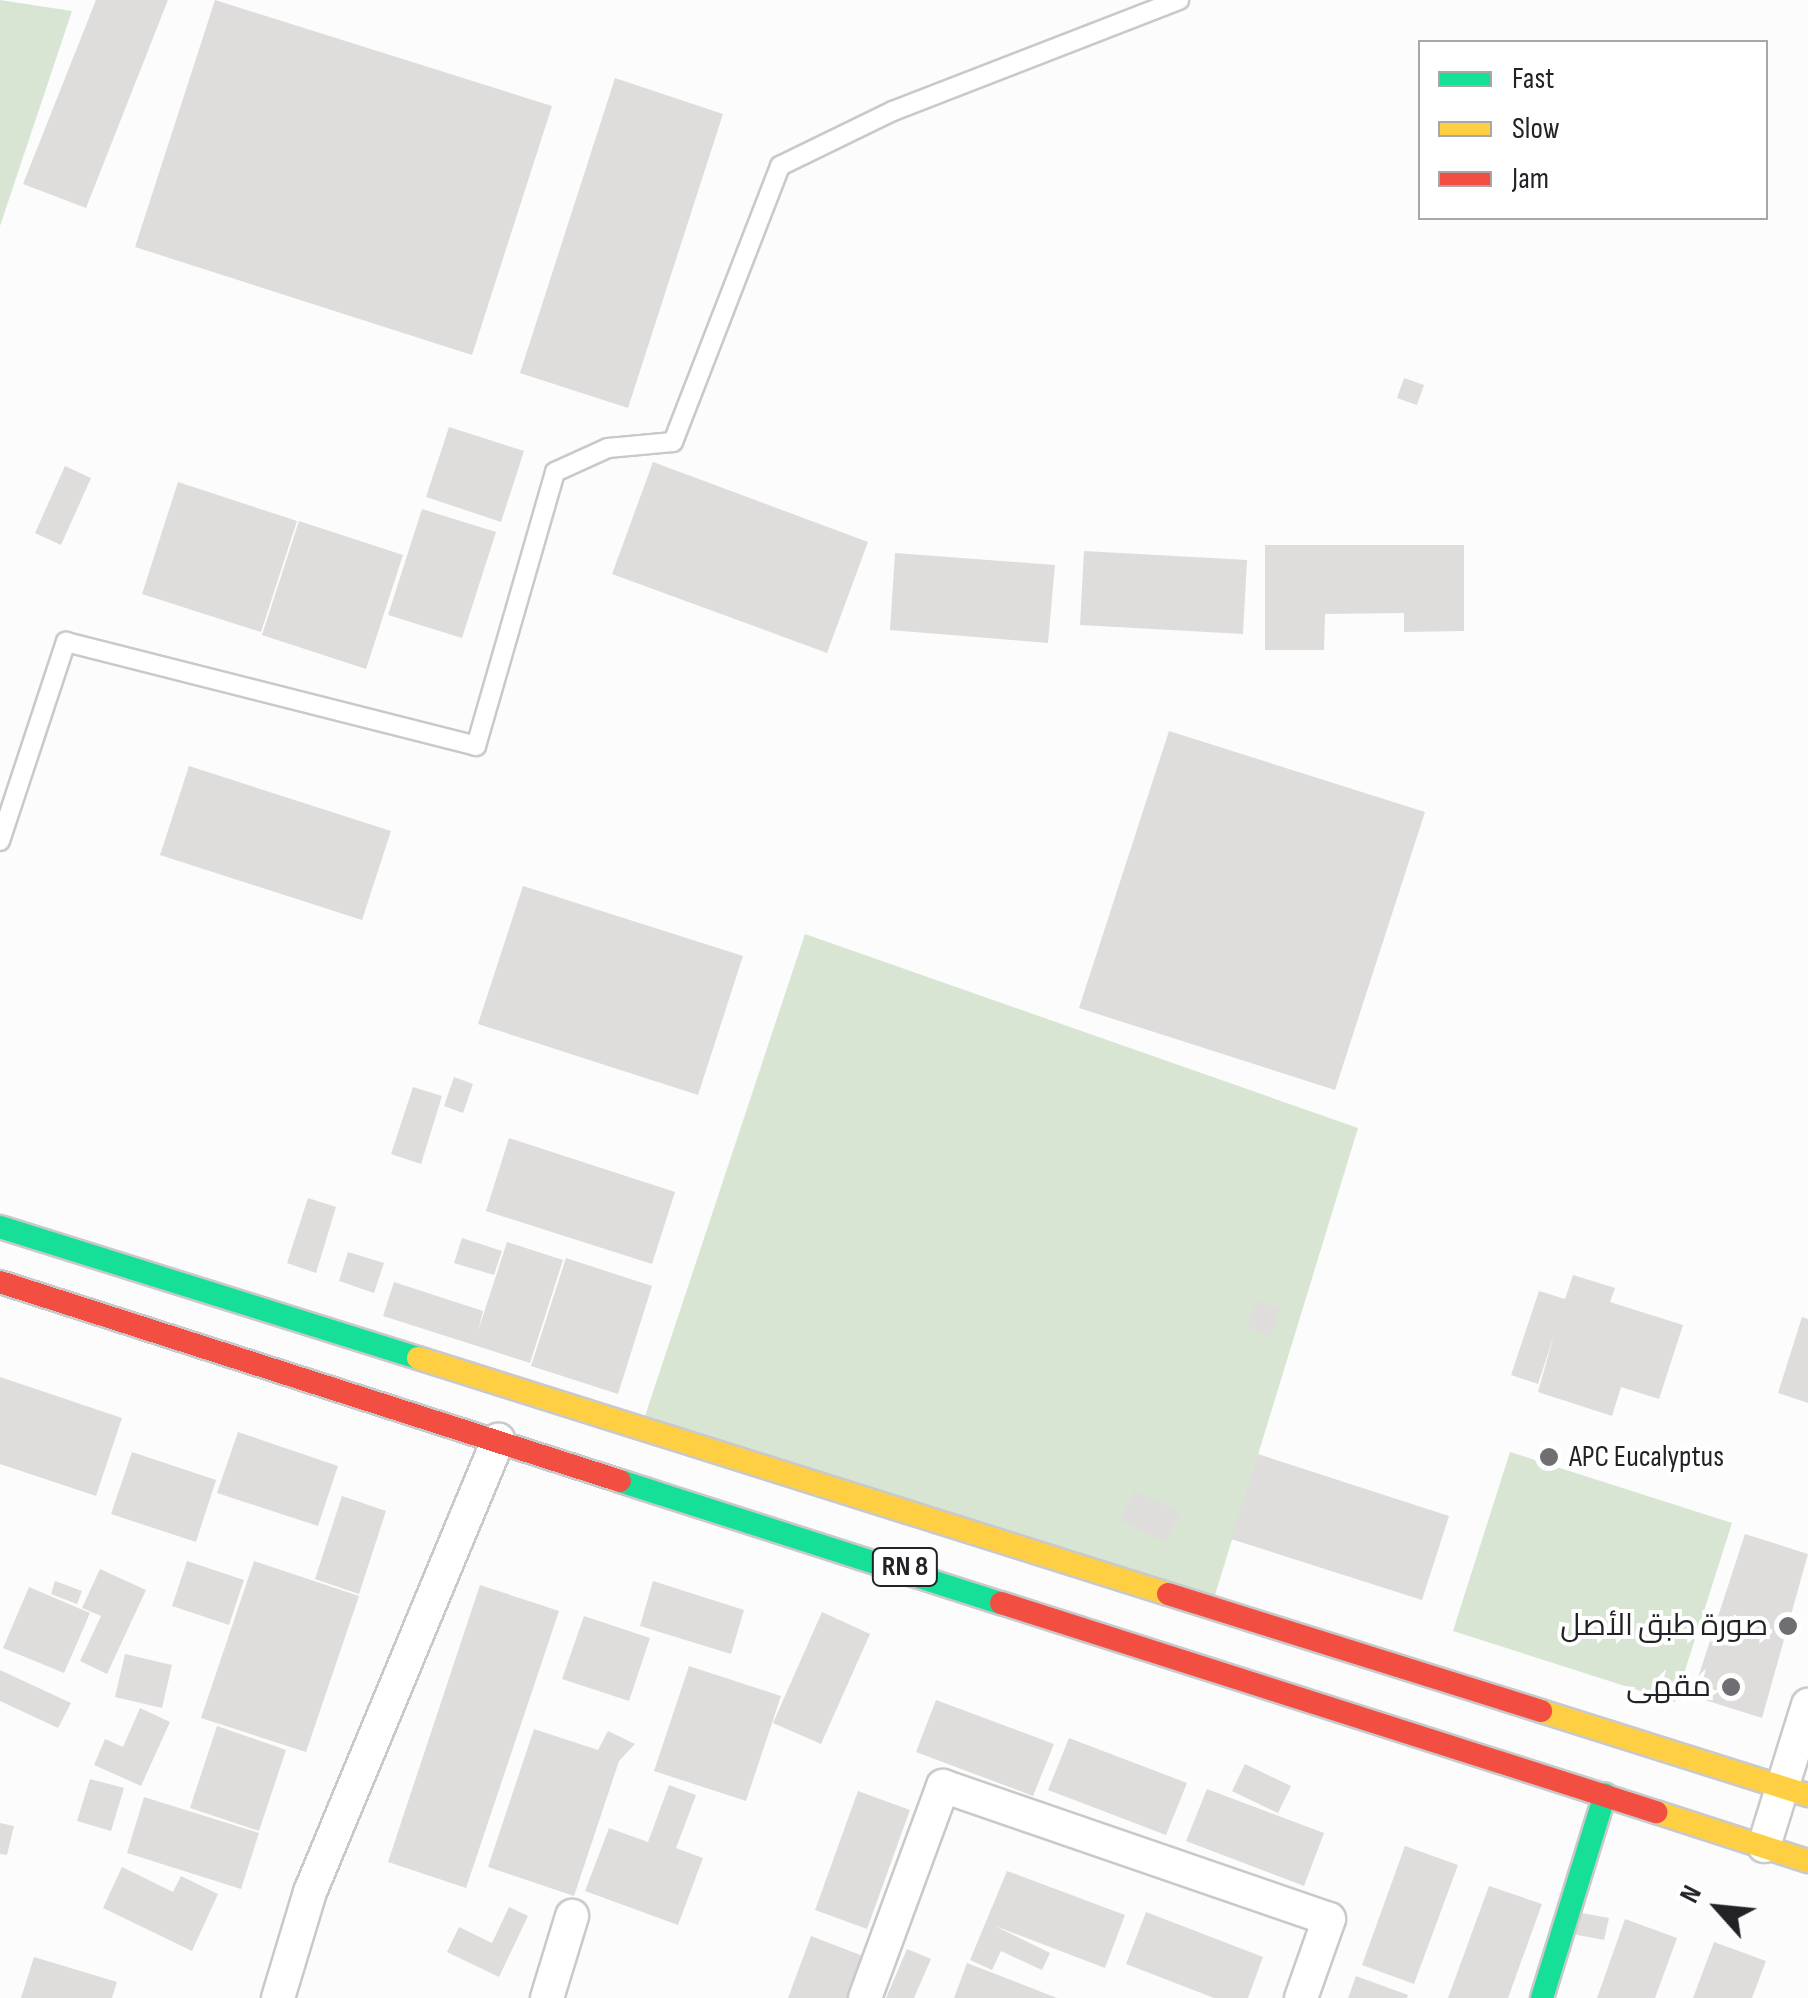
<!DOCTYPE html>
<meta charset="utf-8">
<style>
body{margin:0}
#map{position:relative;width:1808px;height:1998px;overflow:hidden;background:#fcfcfd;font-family:"Sofia Sans Condensed",Cairo,sans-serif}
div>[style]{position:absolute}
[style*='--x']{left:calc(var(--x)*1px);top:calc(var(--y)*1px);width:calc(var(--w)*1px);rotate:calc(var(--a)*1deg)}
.green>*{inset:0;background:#d8e5d3}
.building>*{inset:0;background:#dfdcdc}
.roads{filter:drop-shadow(2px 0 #c9c9cc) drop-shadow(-2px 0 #c9c9cc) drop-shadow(0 2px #c9c9cc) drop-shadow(0 -2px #c9c9cc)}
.lane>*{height:18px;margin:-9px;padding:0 9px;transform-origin:9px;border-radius:9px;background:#fff}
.street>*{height:32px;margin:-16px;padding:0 16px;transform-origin:16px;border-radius:16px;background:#fff}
.fast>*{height:22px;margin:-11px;padding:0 11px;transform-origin:11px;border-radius:11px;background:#16e098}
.slow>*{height:22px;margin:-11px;padding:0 11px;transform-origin:11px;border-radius:11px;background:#ffcf43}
.jam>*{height:22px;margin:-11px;padding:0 11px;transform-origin:11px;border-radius:11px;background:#f24e42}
.dots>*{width:28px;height:28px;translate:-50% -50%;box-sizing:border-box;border:5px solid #fff;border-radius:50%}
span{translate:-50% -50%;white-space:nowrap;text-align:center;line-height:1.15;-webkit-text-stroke:8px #fff;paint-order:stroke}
.shield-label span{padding:2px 8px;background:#fff;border:2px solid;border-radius:8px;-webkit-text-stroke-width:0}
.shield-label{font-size:28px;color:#232227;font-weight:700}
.poi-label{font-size:30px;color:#232227}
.left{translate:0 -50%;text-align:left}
.right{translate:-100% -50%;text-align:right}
.legend{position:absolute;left:1418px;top:40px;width:350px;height:180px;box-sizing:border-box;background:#fff;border:2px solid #a7a7a9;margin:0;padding:12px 18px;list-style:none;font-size:30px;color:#232227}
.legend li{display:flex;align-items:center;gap:20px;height:50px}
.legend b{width:50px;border:2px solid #a7a7a9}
.north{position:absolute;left:1668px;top:1858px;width:100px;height:100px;-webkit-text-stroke:8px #fff;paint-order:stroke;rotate:297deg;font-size:28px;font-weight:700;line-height:40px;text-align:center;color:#232227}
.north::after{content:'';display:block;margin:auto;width:35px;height:45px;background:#232227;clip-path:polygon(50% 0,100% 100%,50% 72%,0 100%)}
</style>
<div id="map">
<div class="green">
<div style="clip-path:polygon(0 0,72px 11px,0 226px)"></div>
<div style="clip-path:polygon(805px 934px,1358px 1128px,1212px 1605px,642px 1425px)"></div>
<div style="clip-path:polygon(1510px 1452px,1732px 1523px,1675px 1702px,1453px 1631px)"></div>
</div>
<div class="building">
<div style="clip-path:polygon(96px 0,168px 0,86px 208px,23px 184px)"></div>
<div style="clip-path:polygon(215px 0,552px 106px,472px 355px,135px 247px)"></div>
<div style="clip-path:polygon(615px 78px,723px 114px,628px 408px,520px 373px)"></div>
<div style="clip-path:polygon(1404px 378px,1424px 385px,1417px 405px,1397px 398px)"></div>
<div style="clip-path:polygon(449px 427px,524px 451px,501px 522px,426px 497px)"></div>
<div style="clip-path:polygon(653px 462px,868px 542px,827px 653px,612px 574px)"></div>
<div style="clip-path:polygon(65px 466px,91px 478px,61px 545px,35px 533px)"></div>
<div style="clip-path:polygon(178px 482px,297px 521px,261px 632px,142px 594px)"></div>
<div style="clip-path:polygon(422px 509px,496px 532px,462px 638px,388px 615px)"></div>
<div style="clip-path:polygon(299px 521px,403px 555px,366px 669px,262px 635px)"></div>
<div style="clip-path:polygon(1265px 545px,1464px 545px,1464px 631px,1404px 632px,1404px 613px,1325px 614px,1324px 650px,1265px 650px)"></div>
<div style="clip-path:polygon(1084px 551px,1247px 560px,1243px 634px,1080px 625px)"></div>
<div style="clip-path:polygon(895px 553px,1055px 565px,1048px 643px,890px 630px)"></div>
<div style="clip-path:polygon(1169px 731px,1425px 812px,1335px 1090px,1079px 1008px)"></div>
<div style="clip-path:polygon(189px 766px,391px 831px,362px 920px,160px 855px)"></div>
<div style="clip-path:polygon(523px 886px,743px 956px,698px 1095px,478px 1024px)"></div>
<div style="clip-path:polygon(454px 1077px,473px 1084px,463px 1113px,444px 1106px)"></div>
<div style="clip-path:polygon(413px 1087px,442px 1096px,421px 1164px,391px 1154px)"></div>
<div style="clip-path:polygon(509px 1138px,675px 1192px,652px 1264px,486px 1211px)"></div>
<div style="clip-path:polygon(308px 1198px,336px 1207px,316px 1273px,287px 1263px)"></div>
<div style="clip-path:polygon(462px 1238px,502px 1251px,494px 1275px,454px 1263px)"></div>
<div style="clip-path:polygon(507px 1242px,563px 1260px,530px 1363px,383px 1316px,394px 1282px,483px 1311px,478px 1331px)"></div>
<div style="clip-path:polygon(348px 1252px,384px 1263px,374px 1293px,339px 1281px)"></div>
<div style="clip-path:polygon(566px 1258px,652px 1286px,618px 1394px,531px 1366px)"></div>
<div style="clip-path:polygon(1573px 1275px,1615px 1288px,1610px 1302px,1683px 1325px,1659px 1399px,1621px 1387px,1612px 1416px,1538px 1392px,1554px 1335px,1538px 1384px,1511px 1375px,1539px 1291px,1565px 1299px)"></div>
<div style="clip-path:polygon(1256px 1300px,1280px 1309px,1271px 1336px,1247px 1327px)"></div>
<div style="clip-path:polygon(1802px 1317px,1808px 1319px,1808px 1403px,1778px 1393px)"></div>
<div style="clip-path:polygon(0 1377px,122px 1418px,96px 1496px,0 1464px)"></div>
<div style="clip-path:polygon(238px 1432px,338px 1466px,318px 1526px,217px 1493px)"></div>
<div style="clip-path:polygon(132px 1452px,216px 1480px,196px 1542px,111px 1514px)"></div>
<div style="clip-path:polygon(1258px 1454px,1449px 1516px,1422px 1600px,1231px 1539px)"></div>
<div style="clip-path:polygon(1134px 1491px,1180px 1512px,1166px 1542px,1120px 1521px)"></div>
<div style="clip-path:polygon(342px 1496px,386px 1511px,359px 1594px,315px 1579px)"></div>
<div style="clip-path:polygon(1745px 1534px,1808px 1554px,1762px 1718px,1692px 1696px)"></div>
<div style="clip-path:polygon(187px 1561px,244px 1580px,229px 1625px,172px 1606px)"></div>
<div style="clip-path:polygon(254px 1561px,359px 1596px,306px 1752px,201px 1718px)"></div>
<div style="clip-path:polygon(100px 1569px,146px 1590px,107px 1674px,80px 1661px,101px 1616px,82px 1608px)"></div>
<div style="clip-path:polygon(55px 1581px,82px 1591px,77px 1604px,51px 1594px)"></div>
<div style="clip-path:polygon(653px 1581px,744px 1610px,731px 1654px,640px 1626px)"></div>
<div style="clip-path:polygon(480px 1585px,559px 1611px,466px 1888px,388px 1862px)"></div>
<div style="clip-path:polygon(29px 1587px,90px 1613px,64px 1673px,3px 1648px)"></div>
<div style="clip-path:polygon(822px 1612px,870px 1634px,821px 1744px,773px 1723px)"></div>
<div style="clip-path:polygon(584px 1616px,650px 1638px,629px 1701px,562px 1679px)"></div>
<div style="clip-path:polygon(125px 1654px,172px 1665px,162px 1708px,115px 1697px)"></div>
<div style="clip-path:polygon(689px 1666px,781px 1696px,746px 1801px,654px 1771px)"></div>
<div style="clip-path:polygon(0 1670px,71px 1703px,58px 1728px,0 1701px)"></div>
<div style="clip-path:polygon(936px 1700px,1054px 1744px,1033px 1796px,916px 1752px)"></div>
<div style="clip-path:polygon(140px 1708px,170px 1722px,141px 1786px,94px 1765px,105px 1739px,123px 1747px)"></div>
<div style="clip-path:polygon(217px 1726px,286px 1750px,259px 1831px,190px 1808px)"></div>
<div style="clip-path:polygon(534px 1729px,598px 1750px,608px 1731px,635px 1744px,619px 1761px,574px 1896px,488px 1867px)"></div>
<div style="clip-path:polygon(1069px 1738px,1187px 1783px,1166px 1835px,1048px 1790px)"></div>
<div style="clip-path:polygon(1245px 1764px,1291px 1786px,1278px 1813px,1232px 1791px)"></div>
<div style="clip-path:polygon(90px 1779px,124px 1788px,111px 1831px,77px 1821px)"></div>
<div style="clip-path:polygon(669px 1785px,696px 1795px,676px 1848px,703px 1858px,678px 1925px,585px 1891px,609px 1828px,648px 1842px)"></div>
<div style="clip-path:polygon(1207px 1789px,1324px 1833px,1304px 1886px,1186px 1841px)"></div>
<div style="clip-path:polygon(858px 1791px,910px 1810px,867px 1929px,815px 1910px)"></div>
<div style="clip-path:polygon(144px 1797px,259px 1833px,241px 1889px,127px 1853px)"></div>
<div style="clip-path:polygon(0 1823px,14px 1826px,7px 1855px,0 1854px)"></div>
<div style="clip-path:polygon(1405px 1846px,1458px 1865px,1414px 1984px,1362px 1965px)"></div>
<div style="clip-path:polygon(122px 1867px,173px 1892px,181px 1876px,218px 1894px,192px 1951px,103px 1908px)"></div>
<div style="clip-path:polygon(1007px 1871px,1125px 1915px,1105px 1968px,995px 1926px,1050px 1953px,1042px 1970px,1001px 1951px,992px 1970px,970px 1960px)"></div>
<div style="clip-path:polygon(1489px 1886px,1542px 1904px,1508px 1998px,1448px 1998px)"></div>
<div style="clip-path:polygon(509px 1907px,528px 1916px,499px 1977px,447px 1952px,459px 1927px,492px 1943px)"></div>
<div style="clip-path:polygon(1571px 1911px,1609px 1918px,1604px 1940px,1567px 1933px)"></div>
<div style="clip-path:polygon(1146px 1912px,1263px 1957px,1248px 1998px,1214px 1998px,1126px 1964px)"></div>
<div style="clip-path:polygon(1625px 1919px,1677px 1938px,1655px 1998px,1597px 1998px)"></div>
<div style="clip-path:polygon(811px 1936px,863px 1956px,848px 1998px,788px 1998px)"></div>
<div style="clip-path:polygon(1714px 1942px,1766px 1961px,1752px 1998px,1693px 1998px)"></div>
<div style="clip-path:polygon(907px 1949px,931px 1959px,914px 1998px,886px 1998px)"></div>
<div style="clip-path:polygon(34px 1957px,117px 1982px,112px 1998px,21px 1998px)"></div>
<div style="clip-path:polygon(967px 1963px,1057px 1998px,954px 1998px)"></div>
<div style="clip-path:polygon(1356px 1976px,1408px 1995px,1407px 1998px,1348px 1998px)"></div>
</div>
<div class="roads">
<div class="lane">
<div style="--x:0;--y:841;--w:210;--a:-71.7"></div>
<div style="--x:66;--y:642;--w:423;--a:14.2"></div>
<div style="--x:476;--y:746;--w:285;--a:-73.9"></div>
<div style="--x:555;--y:472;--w:58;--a:-24.4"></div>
<div style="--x:608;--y:448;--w:65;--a:-5.3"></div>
<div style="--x:673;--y:442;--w:296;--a:-68.8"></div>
<div style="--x:780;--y:166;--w:126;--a:-26"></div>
<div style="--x:893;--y:111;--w:307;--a:-21.2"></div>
</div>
<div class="street">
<div style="--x:1764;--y:1846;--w:148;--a:-72.7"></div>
<div style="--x:278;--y:1998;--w:111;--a:-73.2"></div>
<div style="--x:310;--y:1892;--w:490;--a:-67.4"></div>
<div style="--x:547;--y:1998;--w:86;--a:-73"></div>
<div style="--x:865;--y:1998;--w:226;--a:-69.8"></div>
<div style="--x:943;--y:1786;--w:408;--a:19"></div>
<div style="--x:1329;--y:1919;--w:84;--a:109.5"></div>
</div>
<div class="fast">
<div style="--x:0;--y:1227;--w:438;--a:17.4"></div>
<div style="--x:620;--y:1481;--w:400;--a:17.8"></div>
<div style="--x:1542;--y:1998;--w:213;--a:-72.8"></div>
</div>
<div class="slow">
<div style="--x:418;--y:1358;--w:786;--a:17.47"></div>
<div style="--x:1541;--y:1711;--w:280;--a:17.5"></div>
<div style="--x:1656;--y:1812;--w:160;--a:17.9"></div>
</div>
<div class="jam">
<div style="--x:0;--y:1282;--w:651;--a:17.79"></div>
<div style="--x:1168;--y:1594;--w:391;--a:17.4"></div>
<div style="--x:1001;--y:1603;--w:688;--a:17.7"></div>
</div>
</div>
<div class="dots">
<div style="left:1549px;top:1457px;background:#6f6e72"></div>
<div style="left:1788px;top:1626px;background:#6f6e72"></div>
<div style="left:1731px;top:1687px;background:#6f6e72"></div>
</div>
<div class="shield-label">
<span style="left:905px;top:1567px">RN 8</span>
</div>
<div class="poi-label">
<span class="left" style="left:1569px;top:1457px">APC Eucalyptus</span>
<span class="right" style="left:1768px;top:1626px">صورة طبق الأصل</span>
<span class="right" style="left:1711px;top:1687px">مقهى</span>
</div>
<ul class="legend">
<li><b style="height:12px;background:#16e098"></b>Fast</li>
<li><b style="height:12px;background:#ffcf43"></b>Slow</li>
<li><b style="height:12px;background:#f24e42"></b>Jam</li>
</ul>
<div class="north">N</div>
</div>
